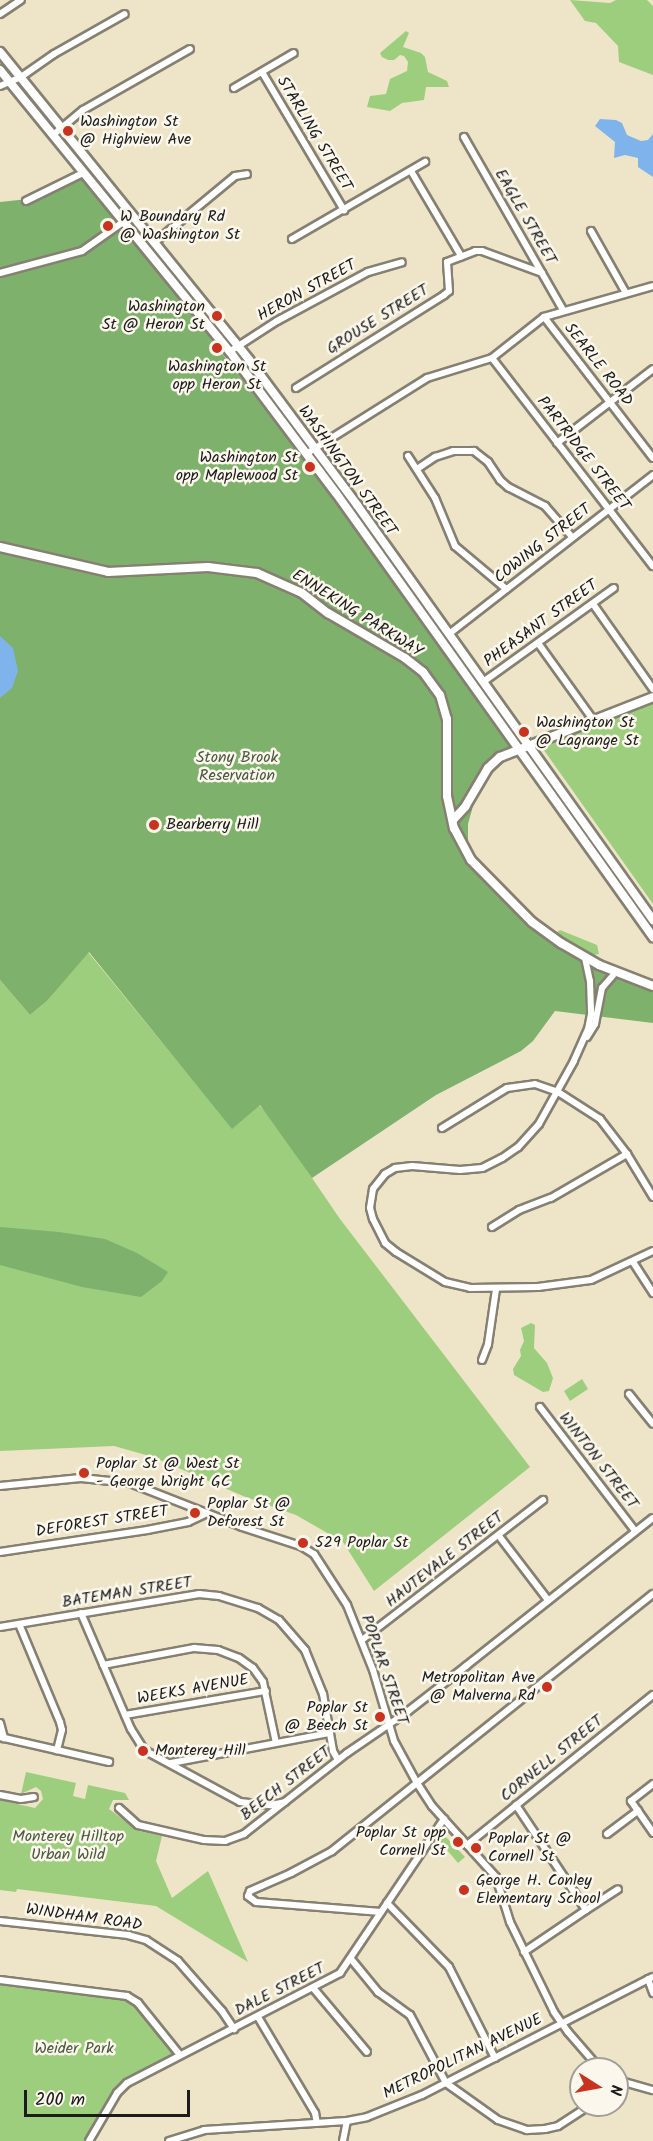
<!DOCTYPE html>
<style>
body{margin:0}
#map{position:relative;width:653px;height:2141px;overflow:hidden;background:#eee5c8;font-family:Kalam,sans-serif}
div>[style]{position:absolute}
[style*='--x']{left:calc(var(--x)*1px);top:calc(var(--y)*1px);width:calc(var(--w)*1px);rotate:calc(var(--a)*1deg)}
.green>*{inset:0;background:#9dce7d}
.forest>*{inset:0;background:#7eb16c}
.water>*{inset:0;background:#7eb3ec}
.roads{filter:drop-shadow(2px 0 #858072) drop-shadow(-2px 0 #858072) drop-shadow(0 2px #858072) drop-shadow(0 -2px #858072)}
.minor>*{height:6px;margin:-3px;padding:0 3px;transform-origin:3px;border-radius:3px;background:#fff}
.major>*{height:8px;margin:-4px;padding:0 4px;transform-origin:4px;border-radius:4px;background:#fff}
.dots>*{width:16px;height:16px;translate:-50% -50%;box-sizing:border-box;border:3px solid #fbf7ec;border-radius:50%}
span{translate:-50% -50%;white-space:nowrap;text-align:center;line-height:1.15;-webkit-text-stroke:5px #fbf7ec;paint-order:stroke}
.poi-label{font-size:16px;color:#1c1c1c}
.left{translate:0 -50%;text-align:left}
.right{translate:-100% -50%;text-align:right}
.street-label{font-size:16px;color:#1c1c1c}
.park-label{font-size:16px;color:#495a3e}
.north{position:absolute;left:569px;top:2057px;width:60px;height:60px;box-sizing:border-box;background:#fbf7ec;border:2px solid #a29f99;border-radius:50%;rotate:101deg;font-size:16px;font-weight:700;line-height:24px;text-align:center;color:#1c1c1c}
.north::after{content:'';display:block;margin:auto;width:21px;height:27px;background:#c8321e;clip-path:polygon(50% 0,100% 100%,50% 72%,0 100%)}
.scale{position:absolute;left:24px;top:2090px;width:166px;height:27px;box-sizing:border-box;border:3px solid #1c1c1c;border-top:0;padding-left:8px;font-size:18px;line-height:21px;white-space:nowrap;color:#1c1c1c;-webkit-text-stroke:4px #fbf7ec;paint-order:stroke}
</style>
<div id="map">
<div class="green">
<div style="clip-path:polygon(570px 0,610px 3px,616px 0,647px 0,653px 6px,653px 75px,619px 62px,618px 46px,596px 23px,585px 21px)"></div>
<div style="clip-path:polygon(406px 31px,409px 33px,403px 47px,421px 53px,425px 57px,428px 72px,447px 81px,449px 87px,426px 87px,424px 100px,402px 103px,390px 111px,367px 107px,370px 96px,386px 94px,390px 79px,407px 71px,408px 62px,404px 56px,400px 55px,394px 60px,388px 60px,382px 57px,380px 53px)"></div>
<div style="clip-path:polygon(653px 702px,653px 904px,541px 746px)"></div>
<div style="clip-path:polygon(560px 930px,597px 945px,599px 954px,589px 956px,570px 946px,556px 933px)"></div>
<div style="clip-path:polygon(88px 952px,232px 1128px,259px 1105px,269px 1115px,340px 1219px,530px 1467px,374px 1591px,343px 1542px,296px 1515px,243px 1496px,153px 1457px,114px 1446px,0 1451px,0 980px,30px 1015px,47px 1001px)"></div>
<div style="clip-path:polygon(531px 1323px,535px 1325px,534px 1348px,547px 1363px,553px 1378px,549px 1391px,543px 1392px,514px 1375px,513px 1369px,521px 1356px,520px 1350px,524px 1341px,521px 1328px)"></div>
<div style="clip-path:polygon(582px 1379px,588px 1389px,570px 1401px,564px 1391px)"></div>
<div style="clip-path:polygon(26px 1772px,76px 1783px,73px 1796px,85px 1799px,88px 1785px,125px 1793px,129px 1800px,113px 1800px,109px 1809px,139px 1831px,162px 1836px,156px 1861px,172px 1898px,208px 1871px,248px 1962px,156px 1906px,17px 1889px,16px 1892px,0 1890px,0 1800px,35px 1808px,43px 1799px,41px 1791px,36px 1787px,21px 1794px)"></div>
<div style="clip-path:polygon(438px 1834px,447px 1838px,465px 1857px,458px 1863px,447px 1850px,441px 1850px)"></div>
<div style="clip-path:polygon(0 1985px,126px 1999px,138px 2007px,173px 2054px,116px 2086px,85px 2141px,0 2141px)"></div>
</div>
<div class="forest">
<div style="clip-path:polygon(83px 173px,338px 504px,496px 721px,517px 756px,508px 757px,492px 768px,475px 799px,468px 824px,468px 849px,487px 874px,538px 926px,607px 968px,618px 979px,653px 991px,653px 1023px,555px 1011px,533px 1041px,521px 1051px,436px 1095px,312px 1178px,260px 1105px,232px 1129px,89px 952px,47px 1001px,30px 1015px,0 980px,0 202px,37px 198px)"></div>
<div style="clip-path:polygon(0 1227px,59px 1232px,105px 1239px,137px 1253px,168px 1272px,162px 1281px,141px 1297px,82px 1287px,0 1265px)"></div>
</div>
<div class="water">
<div style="clip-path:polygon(600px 119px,616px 120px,622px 123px,627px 135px,641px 141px,648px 140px,653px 134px,653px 177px,638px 167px,638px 158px,625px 155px,614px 158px,615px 142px,595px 126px)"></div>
<div style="clip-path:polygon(0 636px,13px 648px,18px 671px,12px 688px,0 698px)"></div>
</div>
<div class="roads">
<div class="minor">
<div style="--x:0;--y:14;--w:25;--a:-34"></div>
<div style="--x:262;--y:72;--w:161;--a:59.3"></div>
<div style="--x:0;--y:86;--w:23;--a:-23"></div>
<div style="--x:21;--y:77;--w:40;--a:-34.9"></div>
<div style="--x:54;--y:54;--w:81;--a:-29.4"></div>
<div style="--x:234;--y:88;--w:69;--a:-30.3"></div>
<div style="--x:53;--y:135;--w:39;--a:-40"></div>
<div style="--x:83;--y:110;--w:123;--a:-29.7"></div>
<div style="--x:464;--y:137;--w:199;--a:60.2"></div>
<div style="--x:411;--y:171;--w:99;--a:59.5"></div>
<div style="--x:26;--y:201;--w:64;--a:-26.2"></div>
<div style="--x:591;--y:231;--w:71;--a:60.6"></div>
<div style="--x:292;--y:239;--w:154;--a:-30.1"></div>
<div style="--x:154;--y:243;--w:105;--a:-39.6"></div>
<div style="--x:235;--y:176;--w:12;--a:-9"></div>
<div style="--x:0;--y:273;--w:85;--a:-15"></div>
<div style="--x:82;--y:251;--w:62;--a:-35.2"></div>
<div style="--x:544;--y:317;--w:178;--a:52.3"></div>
<div style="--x:229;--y:352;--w:57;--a:-32.9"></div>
<div style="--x:277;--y:321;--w:103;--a:-28.3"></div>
<div style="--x:368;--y:272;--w:35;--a:-16"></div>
<div style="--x:492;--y:358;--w:263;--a:52.3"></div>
<div style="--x:296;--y:388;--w:175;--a:-32.1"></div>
<div style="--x:444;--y:295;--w:6;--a:-39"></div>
<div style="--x:449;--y:291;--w:29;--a:-94"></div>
<div style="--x:447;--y:262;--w:30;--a:-21"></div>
<div style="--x:475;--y:251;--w:7;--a:0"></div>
<div style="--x:482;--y:251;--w:64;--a:20.1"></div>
<div style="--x:557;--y:443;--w:121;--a:-37.6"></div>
<div style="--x:306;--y:454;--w:143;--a:-32.1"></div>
<div style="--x:427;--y:378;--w:68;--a:-17.1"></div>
<div style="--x:492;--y:358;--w:66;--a:-38.3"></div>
<div style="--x:544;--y:317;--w:113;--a:-15.9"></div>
<div style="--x:408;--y:456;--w:50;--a:57.3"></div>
<div style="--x:435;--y:498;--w:52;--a:67.4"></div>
<div style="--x:455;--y:546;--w:67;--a:40.1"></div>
<div style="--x:417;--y:469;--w:22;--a:-34"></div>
<div style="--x:435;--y:457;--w:19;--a:-18"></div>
<div style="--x:453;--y:451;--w:21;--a:0"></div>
<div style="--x:474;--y:451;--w:18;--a:38"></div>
<div style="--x:488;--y:462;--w:22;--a:56"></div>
<div style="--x:500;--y:480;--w:11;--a:41"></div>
<div style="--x:508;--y:487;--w:42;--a:27.2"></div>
<div style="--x:545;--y:506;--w:41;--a:48.9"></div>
<div style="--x:593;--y:604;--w:104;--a:54.8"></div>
<div style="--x:449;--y:634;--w:259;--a:-37.9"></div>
<div style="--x:538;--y:643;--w:96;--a:54.3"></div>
<div style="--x:483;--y:682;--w:161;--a:-35.7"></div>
<div style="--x:585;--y:958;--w:24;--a:78"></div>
<div style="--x:590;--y:981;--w:33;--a:88"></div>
<div style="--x:591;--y:1014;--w:15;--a:101"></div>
<div style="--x:588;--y:1029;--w:35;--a:114"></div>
<div style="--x:574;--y:1061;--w:72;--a:119.1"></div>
<div style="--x:539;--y:1124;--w:31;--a:132"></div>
<div style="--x:518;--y:1147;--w:19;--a:145"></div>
<div style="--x:502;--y:1158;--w:22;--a:153"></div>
<div style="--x:482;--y:1168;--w:22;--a:175"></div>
<div style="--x:460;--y:1170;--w:48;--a:-175.2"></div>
<div style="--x:412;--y:1166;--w:17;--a:173"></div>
<div style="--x:395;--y:1168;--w:12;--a:149"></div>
<div style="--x:385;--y:1174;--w:19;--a:129"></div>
<div style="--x:373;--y:1189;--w:19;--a:99"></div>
<div style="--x:370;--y:1208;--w:11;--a:75"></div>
<div style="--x:373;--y:1219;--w:27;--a:63"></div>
<div style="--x:385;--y:1243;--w:14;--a:39"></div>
<div style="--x:396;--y:1252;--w:57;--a:31.5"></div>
<div style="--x:445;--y:1282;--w:26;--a:13"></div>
<div style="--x:470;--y:1288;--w:68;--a:-0.8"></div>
<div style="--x:538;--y:1287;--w:53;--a:-7.5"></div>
<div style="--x:591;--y:1280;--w:68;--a:-25.1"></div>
<div style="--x:587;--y:1037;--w:15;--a:-58"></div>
<div style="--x:595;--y:1024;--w:37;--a:-79"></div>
<div style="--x:602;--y:988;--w:20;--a:-49"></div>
<div style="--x:442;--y:1128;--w:76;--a:-31.6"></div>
<div style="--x:507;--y:1088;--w:28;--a:-8"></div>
<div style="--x:535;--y:1084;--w:24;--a:19"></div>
<div style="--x:558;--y:1092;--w:50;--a:32.7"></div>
<div style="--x:600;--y:1119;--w:44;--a:52.4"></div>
<div style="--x:627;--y:1154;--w:50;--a:58.8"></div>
<div style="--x:492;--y:1227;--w:32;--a:-32"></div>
<div style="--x:519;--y:1210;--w:34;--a:-21"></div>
<div style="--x:551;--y:1198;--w:88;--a:-30.1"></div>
<div style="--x:633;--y:1262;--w:37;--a:57"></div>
<div style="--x:482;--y:1360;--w:17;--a:-69"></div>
<div style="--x:488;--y:1344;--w:56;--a:-81.7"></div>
<div style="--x:629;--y:1394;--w:38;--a:51"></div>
<div style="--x:540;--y:1407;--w:156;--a:52.5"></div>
<div style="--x:0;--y:1486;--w:81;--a:-5.6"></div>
<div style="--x:81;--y:1478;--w:49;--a:5.8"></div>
<div style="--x:130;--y:1483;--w:120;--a:21.4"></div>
<div style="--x:242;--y:1527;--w:62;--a:17.9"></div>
<div style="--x:301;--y:1546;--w:15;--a:32"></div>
<div style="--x:314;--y:1554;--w:61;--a:57.1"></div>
<div style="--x:347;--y:1605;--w:70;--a:68.2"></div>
<div style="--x:373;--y:1670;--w:74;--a:73.5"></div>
<div style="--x:394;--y:1741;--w:48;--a:61.3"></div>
<div style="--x:417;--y:1783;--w:27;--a:57"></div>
<div style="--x:432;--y:1806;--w:96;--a:48"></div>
<div style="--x:496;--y:1877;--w:47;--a:72.7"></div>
<div style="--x:510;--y:1922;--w:100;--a:63.9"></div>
<div style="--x:554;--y:2012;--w:24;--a:55"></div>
<div style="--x:568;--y:2032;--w:49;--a:49.1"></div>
<div style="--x:499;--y:1536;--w:81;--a:52.6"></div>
<div style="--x:0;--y:1552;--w:149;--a:-8.5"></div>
<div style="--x:147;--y:1530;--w:42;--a:-11"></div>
<div style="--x:188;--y:1522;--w:21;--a:-25"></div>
<div style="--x:81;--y:1613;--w:126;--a:66.7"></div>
<div style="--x:131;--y:1729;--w:25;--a:58"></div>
<div style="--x:144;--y:1750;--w:109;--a:28.4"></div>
<div style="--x:240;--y:1802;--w:31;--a:6"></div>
<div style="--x:271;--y:1805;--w:14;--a:-12"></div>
<div style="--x:19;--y:1624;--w:106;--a:67.3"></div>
<div style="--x:60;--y:1722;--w:8;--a:76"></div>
<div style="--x:62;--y:1730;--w:21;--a:104"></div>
<div style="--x:0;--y:1627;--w:202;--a:-9.4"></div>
<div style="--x:199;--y:1594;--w:20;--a:6"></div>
<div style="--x:219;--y:1596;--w:41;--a:17.1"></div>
<div style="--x:258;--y:1608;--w:24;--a:30"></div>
<div style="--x:279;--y:1620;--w:40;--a:49"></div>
<div style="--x:305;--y:1650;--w:48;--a:67.8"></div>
<div style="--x:323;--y:1694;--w:58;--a:80"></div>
<div style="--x:333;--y:1751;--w:10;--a:61"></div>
<div style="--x:362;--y:1640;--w:229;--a:-37.7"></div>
<div style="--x:103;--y:1665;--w:93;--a:-10.6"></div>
<div style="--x:194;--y:1648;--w:24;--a:5"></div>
<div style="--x:218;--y:1650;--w:22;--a:21"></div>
<div style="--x:239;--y:1658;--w:17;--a:36"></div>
<div style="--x:253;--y:1668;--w:17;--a:54"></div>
<div style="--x:263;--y:1682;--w:62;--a:78"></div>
<div style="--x:125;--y:1715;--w:143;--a:-9.7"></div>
<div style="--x:0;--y:1723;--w:16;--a:75"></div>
<div style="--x:0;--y:1737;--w:112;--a:12.9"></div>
<div style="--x:171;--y:1763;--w:162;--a:-10.7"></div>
<div style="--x:653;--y:1784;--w:28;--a:142"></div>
<div style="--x:631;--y:1801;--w:39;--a:55"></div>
<div style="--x:0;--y:1795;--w:21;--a:11"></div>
<div style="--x:21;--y:1799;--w:13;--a:-9"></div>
<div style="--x:516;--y:1805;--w:126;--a:56.3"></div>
<div style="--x:586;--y:1910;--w:75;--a:145.9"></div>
<div style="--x:119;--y:1808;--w:25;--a:42"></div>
<div style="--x:138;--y:1825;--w:68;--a:12.8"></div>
<div style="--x:204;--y:1840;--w:21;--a:3"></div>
<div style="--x:225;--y:1841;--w:20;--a:-20"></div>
<div style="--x:244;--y:1834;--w:131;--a:-38.2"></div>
<div style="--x:347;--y:1753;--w:73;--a:-34.3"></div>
<div style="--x:407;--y:1712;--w:75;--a:-37.9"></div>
<div style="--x:466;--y:1666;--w:238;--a:-38.4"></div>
<div style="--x:607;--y:1834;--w:39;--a:-37"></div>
<div style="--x:467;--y:1845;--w:239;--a:-38.9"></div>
<div style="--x:387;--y:1903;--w:89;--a:45.9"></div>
<div style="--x:449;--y:1967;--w:102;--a:63.2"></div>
<div style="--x:586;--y:1910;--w:38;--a:-33"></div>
<div style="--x:381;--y:1912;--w:125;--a:-175.4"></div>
<div style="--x:256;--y:1902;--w:10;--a:-143"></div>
<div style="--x:248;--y:1896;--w:5;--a:-68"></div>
<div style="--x:250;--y:1891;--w:45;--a:-23.7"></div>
<div style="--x:291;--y:1873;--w:47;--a:-28.2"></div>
<div style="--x:332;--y:1851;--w:411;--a:-38.7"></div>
<div style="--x:0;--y:1921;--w:129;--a:6.2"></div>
<div style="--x:128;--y:1935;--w:19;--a:16"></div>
<div style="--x:146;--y:1940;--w:38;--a:33"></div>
<div style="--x:178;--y:1961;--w:67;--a:48.7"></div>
<div style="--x:222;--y:2011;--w:22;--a:56"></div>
<div style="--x:351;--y:1959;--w:43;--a:50.7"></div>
<div style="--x:378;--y:1992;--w:39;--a:36"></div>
<div style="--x:410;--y:2015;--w:77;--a:62.1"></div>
<div style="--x:446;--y:2083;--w:64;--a:35.4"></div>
<div style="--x:498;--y:2120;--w:31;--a:19"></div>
<div style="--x:527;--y:2130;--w:18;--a:-3"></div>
<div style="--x:545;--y:2129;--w:13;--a:-13"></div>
<div style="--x:558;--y:2126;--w:38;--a:-33"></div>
<div style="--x:648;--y:1979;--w:15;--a:70"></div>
<div style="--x:0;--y:1980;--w:128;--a:7.2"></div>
<div style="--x:127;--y:1996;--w:13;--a:32"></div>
<div style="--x:138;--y:2003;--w:67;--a:51.1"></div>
<div style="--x:314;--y:1989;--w:82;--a:49.9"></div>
<div style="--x:258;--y:2017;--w:112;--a:59.3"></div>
<div style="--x:315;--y:2113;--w:10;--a:79"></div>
<div style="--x:617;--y:2080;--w:37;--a:16"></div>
<div style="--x:89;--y:2141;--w:56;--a:-59.7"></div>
<div style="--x:117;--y:2093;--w:14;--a:-45"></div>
<div style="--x:127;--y:2083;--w:240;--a:-27.3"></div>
<div style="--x:340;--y:1973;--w:186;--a:-56"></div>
<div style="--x:169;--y:2141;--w:37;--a:-17"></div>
<div style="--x:204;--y:2130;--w:143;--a:-3.6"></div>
<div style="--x:347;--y:2121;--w:20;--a:-11"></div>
<div style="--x:367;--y:2117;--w:59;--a:-21.8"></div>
<div style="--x:422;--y:2095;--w:259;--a:-27.1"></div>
<div style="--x:343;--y:2141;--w:20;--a:-79"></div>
</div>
<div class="major">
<div style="--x:0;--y:52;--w:396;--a:51"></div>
<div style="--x:249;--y:360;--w:181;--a:53.3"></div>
<div style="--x:357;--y:505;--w:510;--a:54.5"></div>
<div style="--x:0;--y:70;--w:369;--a:50.8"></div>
<div style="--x:233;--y:356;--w:171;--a:53.1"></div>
<div style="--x:336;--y:493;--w:546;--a:54.47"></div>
<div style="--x:0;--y:547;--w:111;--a:13"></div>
<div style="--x:108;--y:572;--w:100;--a:-2.9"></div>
<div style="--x:208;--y:567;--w:49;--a:7"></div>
<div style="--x:257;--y:573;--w:49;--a:24"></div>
<div style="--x:302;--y:593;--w:33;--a:38"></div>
<div style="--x:328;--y:613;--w:89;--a:30.3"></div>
<div style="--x:405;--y:658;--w:23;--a:38"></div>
<div style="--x:423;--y:672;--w:29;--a:54"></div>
<div style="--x:440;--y:695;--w:25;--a:74"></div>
<div style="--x:447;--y:719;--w:77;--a:90"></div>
<div style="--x:447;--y:796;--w:33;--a:78"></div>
<div style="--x:454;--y:828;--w:36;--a:62"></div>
<div style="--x:471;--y:860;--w:87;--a:45.5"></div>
<div style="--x:532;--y:922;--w:36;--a:36"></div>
<div style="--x:561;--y:943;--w:44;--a:30.1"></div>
<div style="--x:599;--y:965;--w:58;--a:21.3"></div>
<div style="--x:453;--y:820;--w:18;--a:-47"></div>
<div style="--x:465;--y:807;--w:45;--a:-59.5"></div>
<div style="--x:488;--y:768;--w:16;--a:-43"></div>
<div style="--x:500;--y:757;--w:164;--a:-21.4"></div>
</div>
</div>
<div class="dots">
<div style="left:68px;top:131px;background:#c8321e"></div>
<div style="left:108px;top:226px;background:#c8321e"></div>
<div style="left:217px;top:316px;background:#c8321e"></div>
<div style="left:217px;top:348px;background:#c8321e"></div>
<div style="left:310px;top:467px;background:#c8321e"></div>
<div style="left:524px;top:732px;background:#c8321e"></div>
<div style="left:154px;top:825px;background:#c8321e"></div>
<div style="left:84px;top:1473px;background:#c8321e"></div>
<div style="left:195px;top:1513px;background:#c8321e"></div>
<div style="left:303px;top:1543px;background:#c8321e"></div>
<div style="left:547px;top:1687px;background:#c8321e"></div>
<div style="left:380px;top:1717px;background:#c8321e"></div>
<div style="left:143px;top:1751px;background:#c8321e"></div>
<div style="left:458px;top:1842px;background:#c8321e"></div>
<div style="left:476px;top:1848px;background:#c8321e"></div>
<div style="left:464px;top:1890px;background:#c8321e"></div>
</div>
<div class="poi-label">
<span class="left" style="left:80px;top:131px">Washington St<br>@ Highview Ave</span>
<span class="left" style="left:120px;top:226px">W Boundary Rd<br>@ Washington St</span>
<span class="right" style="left:205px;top:316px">Washington<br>St @ Heron St</span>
<span style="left:217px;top:376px">Washington St<br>opp Heron St</span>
<span class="right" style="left:298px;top:467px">Washington St<br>opp Maplewood St</span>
<span class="left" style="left:536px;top:732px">Washington St<br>@ Lagrange St</span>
<span class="left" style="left:166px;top:825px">Bearberry Hill</span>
<span class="left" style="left:96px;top:1473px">Poplar St @ West St<br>- George Wright GC</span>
<span class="left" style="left:207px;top:1513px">Poplar St @<br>Deforest St</span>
<span class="left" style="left:315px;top:1543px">529 Poplar St</span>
<span class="right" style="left:535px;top:1687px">Metropolitan Ave<br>@ Malverna Rd</span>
<span class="right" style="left:368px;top:1717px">Poplar St<br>@ Beech St</span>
<span class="left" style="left:155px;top:1751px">Monterey Hill</span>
<span class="right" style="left:446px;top:1842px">Poplar St opp<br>Cornell St</span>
<span class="left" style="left:488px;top:1848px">Poplar St @<br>Cornell St</span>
<span class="left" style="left:476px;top:1890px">George H. Conley<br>Elementary School</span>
</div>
<div class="street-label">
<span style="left:314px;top:134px;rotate:59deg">STARLING STREET</span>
<span style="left:525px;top:217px;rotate:60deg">EAGLE STREET</span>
<span style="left:307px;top:291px;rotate:-29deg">HERON STREET</span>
<span style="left:378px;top:320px;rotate:-32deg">GROUSE STREET</span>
<span style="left:598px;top:365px;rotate:52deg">SEARLE ROAD</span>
<span style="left:583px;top:454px;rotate:52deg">PARTRIDGE STREET</span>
<span style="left:347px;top:471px;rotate:54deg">WASHINGTON STREET</span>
<span style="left:543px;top:544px;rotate:-38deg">COWING STREET</span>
<span style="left:357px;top:614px;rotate:32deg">ENNEKING PARKWAY</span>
<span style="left:541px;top:624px;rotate:-36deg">PHEASANT STREET</span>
<span style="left:598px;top:1461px;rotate:52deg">WINTON STREET</span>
<span style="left:102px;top:1522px;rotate:-9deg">DEFOREST STREET</span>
<span style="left:445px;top:1560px;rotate:-38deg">HAUTEVALE STREET</span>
<span style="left:127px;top:1593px;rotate:-9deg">BATEMAN STREET</span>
<span style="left:384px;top:1670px;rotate:71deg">POPLAR STREET</span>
<span style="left:193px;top:1690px;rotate:-10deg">WEEKS AVENUE</span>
<span style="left:552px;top:1759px;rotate:-39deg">CORNELL STREET</span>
<span style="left:286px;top:1784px;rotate:-38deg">BEECH STREET</span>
<span style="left:84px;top:1918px;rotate:8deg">WINDHAM ROAD</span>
<span style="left:280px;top:1990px;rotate:-27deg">DALE STREET</span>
<span style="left:463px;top:2057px;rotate:-26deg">METROPOLITAN AVENUE</span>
</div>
<div class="park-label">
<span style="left:237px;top:767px">Stony Brook<br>Reservation</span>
<span style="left:68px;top:1846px">Monterey Hilltop<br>Urban Wild</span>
<span style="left:74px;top:2049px">Weider Park</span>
</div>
<div class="north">N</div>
<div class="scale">200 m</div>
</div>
